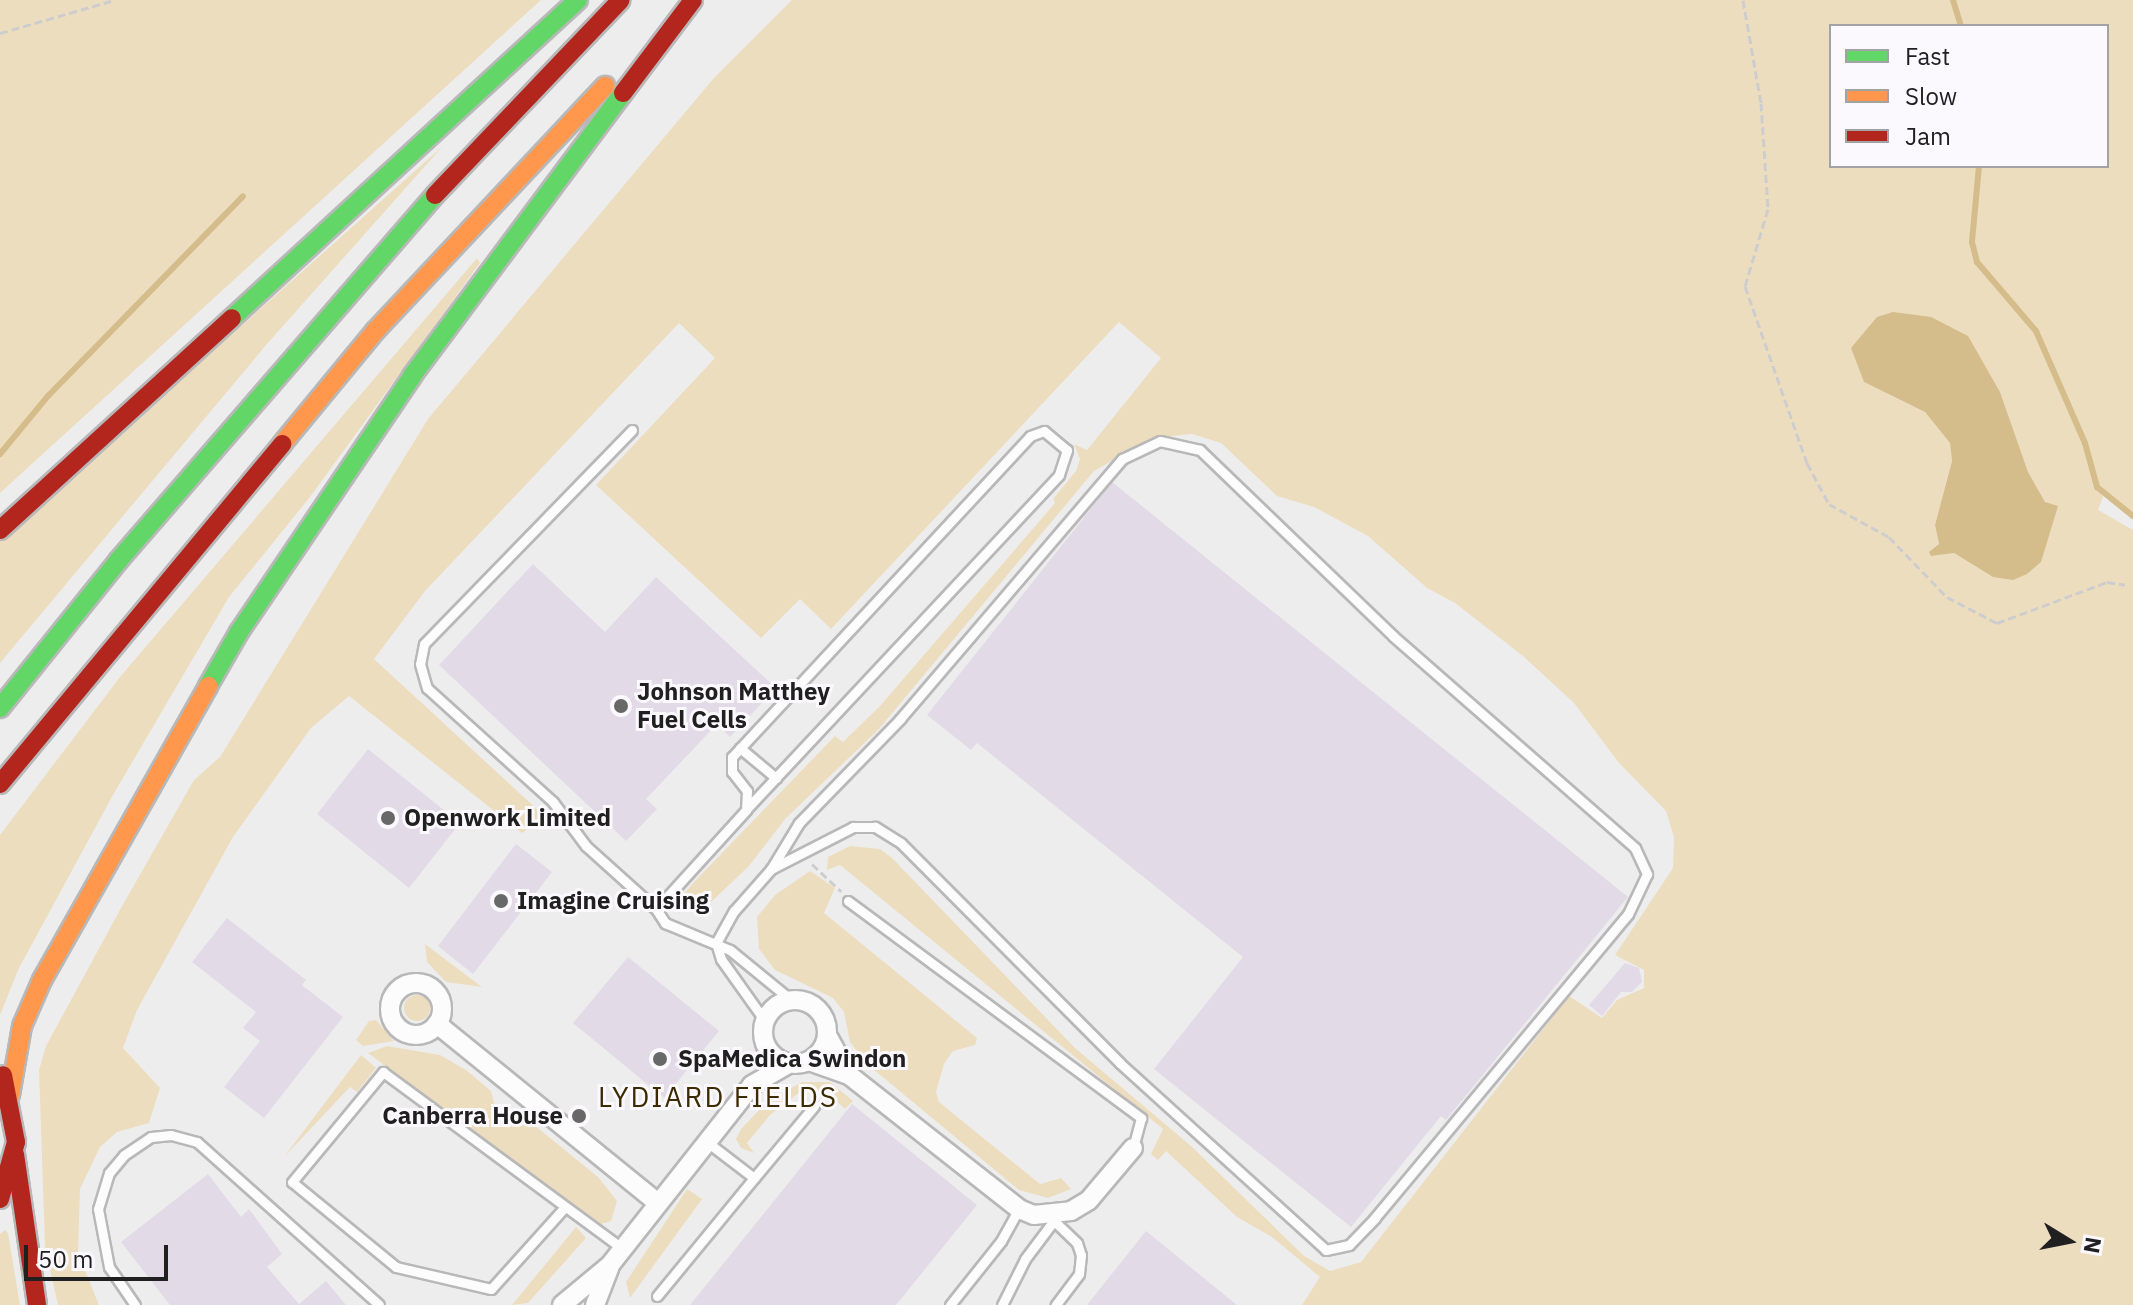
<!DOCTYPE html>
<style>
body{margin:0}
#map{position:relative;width:2133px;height:1305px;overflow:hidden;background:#eeedee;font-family:"IBM Plex Sans",sans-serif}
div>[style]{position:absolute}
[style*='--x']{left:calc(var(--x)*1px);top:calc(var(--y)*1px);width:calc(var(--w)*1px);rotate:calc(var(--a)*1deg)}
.green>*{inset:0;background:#edddbf}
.round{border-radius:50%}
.water>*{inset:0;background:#d4bc8b}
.stream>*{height:6px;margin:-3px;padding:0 3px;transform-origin:3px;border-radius:3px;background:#d4bc8b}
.building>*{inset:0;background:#e2dae7}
.path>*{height:3px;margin-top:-1.5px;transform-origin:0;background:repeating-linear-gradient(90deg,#cecdce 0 8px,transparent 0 12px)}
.roads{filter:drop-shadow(2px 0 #b9b8b9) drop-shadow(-2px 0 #b9b8b9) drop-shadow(0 2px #b9b8b9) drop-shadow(0 -2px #b9b8b9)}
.lane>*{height:9px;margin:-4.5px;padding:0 4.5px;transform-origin:4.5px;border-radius:4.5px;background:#fcfcfc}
.street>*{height:18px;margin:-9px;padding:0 9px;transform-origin:9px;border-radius:9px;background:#fcfcfc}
.street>.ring{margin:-9px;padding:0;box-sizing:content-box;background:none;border:18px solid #fcfcfc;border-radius:50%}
.fast>*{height:18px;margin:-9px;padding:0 9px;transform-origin:9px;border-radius:9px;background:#63d668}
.slow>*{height:18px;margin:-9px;padding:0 9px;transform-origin:9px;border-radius:9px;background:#ff974d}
.jam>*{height:18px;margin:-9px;padding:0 9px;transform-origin:9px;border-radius:9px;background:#b3261e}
.dots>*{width:22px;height:22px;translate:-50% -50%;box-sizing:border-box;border:4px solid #fbf9fd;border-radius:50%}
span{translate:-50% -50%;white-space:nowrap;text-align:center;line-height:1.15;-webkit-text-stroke:6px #fbf9fd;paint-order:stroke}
.poi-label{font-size:24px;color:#202021;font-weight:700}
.left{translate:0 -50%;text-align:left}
.right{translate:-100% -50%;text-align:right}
.quarter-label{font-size:28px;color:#3c2b01;letter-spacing:2px}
.legend{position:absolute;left:1829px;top:24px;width:280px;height:144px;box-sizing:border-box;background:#fbf9fd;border:2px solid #a3a2a5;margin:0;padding:10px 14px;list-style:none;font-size:24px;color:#202021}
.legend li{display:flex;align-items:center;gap:16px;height:40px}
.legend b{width:40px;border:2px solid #a3a2a5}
.north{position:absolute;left:2029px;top:1201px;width:80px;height:80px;-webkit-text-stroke:6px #fbf9fd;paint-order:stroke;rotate:100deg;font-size:22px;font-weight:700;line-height:32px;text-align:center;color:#202021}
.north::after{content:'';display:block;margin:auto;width:28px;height:36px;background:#202021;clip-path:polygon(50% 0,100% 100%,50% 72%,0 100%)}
.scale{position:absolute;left:24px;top:1245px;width:144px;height:36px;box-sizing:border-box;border:4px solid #202021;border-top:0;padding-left:10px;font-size:24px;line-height:28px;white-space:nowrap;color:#202021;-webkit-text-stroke:6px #fbf9fd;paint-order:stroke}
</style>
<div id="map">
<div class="green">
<div style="clip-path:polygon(0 0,541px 0,0 493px)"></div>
<div style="clip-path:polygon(evenodd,792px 0,2133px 0,2133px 516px,2104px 494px,2098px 510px,2133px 530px,2133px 1305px,1302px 1305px,1320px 1277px,1272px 1237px,1237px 1217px,1166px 1151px,1158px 1160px,1151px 1154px,1163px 1129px,840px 865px,827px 870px,828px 857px,850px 846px,880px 849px,892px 858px,1075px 1048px,1191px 1146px,1304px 1256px,1330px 1271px,1361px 1262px,1569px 996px,1602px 1018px,1617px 1000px,1644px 988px,1644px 970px,1615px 955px,1673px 868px,1674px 837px,1666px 811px,1619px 763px,1574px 703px,1523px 656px,1455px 603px,1427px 588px,1368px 536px,1314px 507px,1277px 496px,1221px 443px,1192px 434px,1152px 438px,1094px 471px,878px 730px,786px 818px,749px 866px,710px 903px,678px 913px,677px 902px,694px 882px,835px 736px,843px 742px,880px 706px,1055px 503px,1053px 499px,1076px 471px,1080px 459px,1074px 444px,1087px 450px,1161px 358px,1119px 322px,831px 629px,800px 599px,761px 638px,596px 485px,715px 358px,679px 323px,425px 591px,374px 659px,540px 812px,536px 822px,522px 833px,349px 696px,311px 728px,233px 837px,137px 1010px,123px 1048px,160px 1088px,149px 1123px,117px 1132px,100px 1147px,80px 1189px,78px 1253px,99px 1305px,58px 1305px,45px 1247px,39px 1070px,46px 1046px,121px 908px,194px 780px,220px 757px,428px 419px,713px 79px,792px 0,1831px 26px,2107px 26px,2107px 166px,1831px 166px,1831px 26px,792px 0,1851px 347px,2000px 392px,2028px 472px,2053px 516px,2041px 562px,2027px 574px,1993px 577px,1954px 553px,1932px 556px,1939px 544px,1935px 525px,1952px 460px,1950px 443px,1925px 412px,1864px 382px,1851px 347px)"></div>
<div style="clip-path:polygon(443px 146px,267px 344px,0 663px,0 541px)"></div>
<div style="clip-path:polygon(477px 258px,480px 263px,310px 497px,229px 597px,113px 795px,19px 968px,0 1015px,0 835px,120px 677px)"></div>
<div style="clip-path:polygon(810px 871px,835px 888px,824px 913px,977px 1038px,975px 1045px,953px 1051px,944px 1064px,936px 1092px,939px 1102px,1040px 1184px,1061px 1178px,1071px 1189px,1048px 1198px,1019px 1190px,867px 1064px,850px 1042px,844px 1012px,833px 998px,775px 970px,759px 949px,757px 917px,775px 895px)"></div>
<div style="clip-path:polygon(425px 944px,482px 987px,446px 982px,427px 962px)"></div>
<div class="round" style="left:404px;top:995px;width:26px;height:26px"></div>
<div style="clip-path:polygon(376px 1020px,394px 1041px,363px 1046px,356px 1040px,369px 1021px)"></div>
<div style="clip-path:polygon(387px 1046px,440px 1055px,466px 1070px,491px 1091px,494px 1103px,517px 1121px,528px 1120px,598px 1177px,617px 1201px,611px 1221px,601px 1224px,586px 1215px,368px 1053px)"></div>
<div style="clip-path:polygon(361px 1055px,376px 1068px,357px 1092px,350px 1087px,284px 1157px)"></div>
<div style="clip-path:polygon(802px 1082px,830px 1082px,853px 1101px,845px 1109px,830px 1095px,804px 1089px,770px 1115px,747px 1143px,754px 1153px,741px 1148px,736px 1139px,741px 1129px,767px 1102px)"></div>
<div style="clip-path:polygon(687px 1189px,702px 1199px,630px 1298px,626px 1282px)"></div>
<div style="clip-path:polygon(576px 1227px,586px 1238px,528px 1303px,512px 1305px)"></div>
<div style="clip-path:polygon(5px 1230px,8px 1233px,20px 1305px,0 1305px,0 1234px)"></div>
</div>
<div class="water">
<div style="clip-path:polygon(1893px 312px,1931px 317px,1968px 336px,2000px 392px,2028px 472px,2045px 502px,2058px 506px,2041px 562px,2027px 574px,2013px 580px,1993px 577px,1954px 553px,1931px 556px,1929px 552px,1939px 544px,1935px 525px,1952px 461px,1950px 443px,1925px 412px,1864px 382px,1851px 348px,1877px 317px)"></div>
</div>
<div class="stream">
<div style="--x:1953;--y:0;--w:27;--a:73"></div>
<div style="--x:1979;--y:166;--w:76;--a:95.3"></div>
<div style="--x:1972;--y:242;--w:21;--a:76"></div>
<div style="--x:1977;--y:262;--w:91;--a:49.5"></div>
<div style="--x:2036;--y:331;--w:122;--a:66.4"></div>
<div style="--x:2085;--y:443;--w:46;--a:74.7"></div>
<div style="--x:2097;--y:487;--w:46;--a:38.9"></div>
<div style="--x:0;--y:454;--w:75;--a:-50.4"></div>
<div style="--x:48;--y:396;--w:279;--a:-45.7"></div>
</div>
<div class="building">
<div style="clip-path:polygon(1112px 482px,1628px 897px,1446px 1120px,1441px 1116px,1351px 1227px,1154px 1069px,1243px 957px,977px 743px,971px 750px,927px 715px)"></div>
<div style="clip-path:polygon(533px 564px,605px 632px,656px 577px,776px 688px,730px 737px,717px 724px,646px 799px,657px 809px,626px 841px,439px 665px)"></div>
<div style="clip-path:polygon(368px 749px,460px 823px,409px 888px,317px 814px)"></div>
<div style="clip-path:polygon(516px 844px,552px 872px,473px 974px,438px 946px)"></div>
<div style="clip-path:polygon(227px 918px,306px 980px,302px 985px,343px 1017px,264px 1118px,224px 1087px,260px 1041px,243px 1028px,256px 1012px,192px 962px)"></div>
<div style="clip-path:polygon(628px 957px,719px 1031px,664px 1098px,573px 1023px)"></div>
<div style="clip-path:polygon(1625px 963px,1639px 968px,1642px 982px,1632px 992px,1621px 992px,1602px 1016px,1589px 1005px)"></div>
<div style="clip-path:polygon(852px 1104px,977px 1205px,896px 1305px,690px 1305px)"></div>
<div style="clip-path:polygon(208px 1174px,241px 1217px,249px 1209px,282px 1254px,267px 1267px,299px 1304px,326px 1281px,346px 1305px,170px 1305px,121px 1242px)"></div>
<div style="clip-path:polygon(1146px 1231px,1237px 1305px,1087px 1305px)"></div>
</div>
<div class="path">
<div style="--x:1743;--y:0;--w:105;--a:80.1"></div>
<div style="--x:1761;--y:103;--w:106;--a:86.2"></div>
<div style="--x:1768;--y:209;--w:80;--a:106.6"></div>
<div style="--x:1745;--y:286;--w:188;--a:70.7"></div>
<div style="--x:1807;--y:463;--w:47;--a:61.8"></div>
<div style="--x:1829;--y:504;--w:68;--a:28.8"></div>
<div style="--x:1889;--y:537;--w:83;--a:46"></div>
<div style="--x:1947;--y:597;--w:56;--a:27.5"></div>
<div style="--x:1997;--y:623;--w:117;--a:-20.4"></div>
<div style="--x:2107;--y:582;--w:18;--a:9"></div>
<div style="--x:0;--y:33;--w:119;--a:-16.1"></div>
<div style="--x:812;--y:864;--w:40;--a:43"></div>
</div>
<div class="roads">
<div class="lane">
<div style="--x:632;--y:430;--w:298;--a:134.2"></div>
<div style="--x:424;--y:644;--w:20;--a:101"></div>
<div style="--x:420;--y:664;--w:25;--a:74"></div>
<div style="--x:427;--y:688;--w:170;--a:42.1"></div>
<div style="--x:553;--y:802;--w:55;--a:53.1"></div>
<div style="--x:586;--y:846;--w:94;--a:42"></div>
<div style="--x:656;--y:909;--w:17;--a:57"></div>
<div style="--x:665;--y:923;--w:70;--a:22.6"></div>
<div style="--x:730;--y:950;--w:79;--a:39.3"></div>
<div style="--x:1044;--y:431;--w:30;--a:40"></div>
<div style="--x:1067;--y:450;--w:26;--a:108"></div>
<div style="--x:1059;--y:475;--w:458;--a:133.1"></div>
<div style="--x:746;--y:810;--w:19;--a:-87"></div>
<div style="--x:747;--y:791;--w:24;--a:-128"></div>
<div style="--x:732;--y:772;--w:15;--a:-90"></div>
<div style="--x:732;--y:757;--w:438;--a:-47.1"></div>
<div style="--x:1030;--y:436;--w:15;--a:-20"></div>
<div style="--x:740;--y:748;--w:47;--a:39.8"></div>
<div style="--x:848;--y:901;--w:365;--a:36.5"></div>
<div style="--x:1141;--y:1118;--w:31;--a:105"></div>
<div style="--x:656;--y:909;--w:134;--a:-47.7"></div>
<div style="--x:765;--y:1021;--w:76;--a:-125.4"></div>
<div style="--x:721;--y:959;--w:17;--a:-107"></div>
<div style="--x:716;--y:943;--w:37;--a:-61"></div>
<div style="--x:734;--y:911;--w:56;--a:-48.6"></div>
<div style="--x:771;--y:869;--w:54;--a:-58.7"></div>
<div style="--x:799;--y:823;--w:145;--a:-45.8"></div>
<div style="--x:900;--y:719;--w:342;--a:-49.5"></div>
<div style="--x:1122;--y:459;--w:42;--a:-25.3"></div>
<div style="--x:1160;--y:441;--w:41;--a:12.7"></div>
<div style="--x:1200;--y:450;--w:268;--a:43.9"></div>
<div style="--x:1393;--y:636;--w:322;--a:41.2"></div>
<div style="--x:1635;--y:848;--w:29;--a:65"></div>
<div style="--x:1647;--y:874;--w:44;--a:115.4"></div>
<div style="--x:1628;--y:914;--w:396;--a:129.8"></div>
<div style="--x:1375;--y:1218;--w:37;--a:134"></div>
<div style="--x:1349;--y:1245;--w:24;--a:168"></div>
<div style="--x:1326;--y:1250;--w:278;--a:-137.8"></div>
<div style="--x:1120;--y:1063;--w:310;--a:-134.9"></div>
<div style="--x:901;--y:843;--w:31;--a:-148"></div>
<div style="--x:875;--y:827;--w:22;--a:180"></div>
<div style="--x:853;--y:827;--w:92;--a:152.9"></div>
<div style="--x:754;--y:1178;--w:94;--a:-50.2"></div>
<div style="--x:564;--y:1208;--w:109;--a:132"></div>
<div style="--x:491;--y:1289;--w:98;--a:-167"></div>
<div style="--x:396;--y:1267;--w:134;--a:-140.7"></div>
<div style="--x:292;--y:1182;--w:143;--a:-50.4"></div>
<div style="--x:383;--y:1072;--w:298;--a:36.4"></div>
<div style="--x:1048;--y:1215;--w:40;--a:44"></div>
<div style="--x:1077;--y:1243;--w:13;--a:72"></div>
<div style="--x:1081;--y:1255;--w:19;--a:96"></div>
<div style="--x:1079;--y:1274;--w:39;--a:127"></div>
<div style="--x:657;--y:1296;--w:153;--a:-50.6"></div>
<div style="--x:754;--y:1178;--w:59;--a:-142.5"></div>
<div style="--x:135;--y:1305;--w:46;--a:-124.4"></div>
<div style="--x:109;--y:1267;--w:59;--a:-100.7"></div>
<div style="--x:98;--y:1209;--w:38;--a:-73"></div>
<div style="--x:109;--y:1173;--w:23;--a:-50"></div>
<div style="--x:124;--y:1155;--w:32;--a:-34"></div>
<div style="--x:151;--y:1137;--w:20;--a:-6"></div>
<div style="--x:171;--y:1135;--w:27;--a:15"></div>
<div style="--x:197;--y:1142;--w:244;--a:41.8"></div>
<div style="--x:950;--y:1305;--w:82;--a:-51.4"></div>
<div style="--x:1001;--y:1241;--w:37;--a:-61"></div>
<div style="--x:1002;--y:1305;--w:51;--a:-63.4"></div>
<div style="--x:1025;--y:1259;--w:50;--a:-53.1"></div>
</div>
<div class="street">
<div class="ring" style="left:390px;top:983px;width:34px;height:34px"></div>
<div class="ring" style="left:763px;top:1000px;width:46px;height:46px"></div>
<div style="--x:437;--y:1024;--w:284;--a:39"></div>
<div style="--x:827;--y:1035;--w:46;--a:61.2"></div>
<div style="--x:809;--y:1061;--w:42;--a:19.3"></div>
<div style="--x:849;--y:1075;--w:216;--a:38.2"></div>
<div style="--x:1019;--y:1209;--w:16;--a:22"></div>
<div style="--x:1034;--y:1215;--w:37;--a:-6"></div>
<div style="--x:1071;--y:1211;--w:21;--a:-31"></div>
<div style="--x:1089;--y:1200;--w:68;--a:-49.8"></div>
<div style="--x:562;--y:1305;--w:62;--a:-39.8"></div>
<div style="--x:610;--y:1265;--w:229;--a:-51.7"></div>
<div style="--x:752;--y:1085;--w:44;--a:-30.1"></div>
<div style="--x:595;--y:1305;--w:40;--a:-69"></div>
</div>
<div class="fast">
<div style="--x:232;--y:318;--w:470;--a:-42.6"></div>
<div style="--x:208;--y:686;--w:62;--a:-60.1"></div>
<div style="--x:239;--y:632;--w:309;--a:-55.9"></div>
<div style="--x:412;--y:376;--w:353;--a:-53.3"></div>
<div style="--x:0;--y:708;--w:189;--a:-51.2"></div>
<div style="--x:118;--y:561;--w:484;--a:-49.1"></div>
</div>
<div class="slow">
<div style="--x:282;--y:444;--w:148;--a:-50.5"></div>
<div style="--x:376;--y:330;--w:335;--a:-46.8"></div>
<div style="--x:10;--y:1095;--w:70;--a:-80.1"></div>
<div style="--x:22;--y:1026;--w:50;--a:-66.5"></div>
<div style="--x:42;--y:980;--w:338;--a:-60.5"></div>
</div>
<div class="jam">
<div style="--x:623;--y:93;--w:116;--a:-53"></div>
<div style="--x:435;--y:195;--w:269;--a:-46.4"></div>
<div style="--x:0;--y:530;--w:314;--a:-42.4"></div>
<div style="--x:0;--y:784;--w:442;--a:-50.3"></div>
<div style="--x:15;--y:1154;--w:153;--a:81.7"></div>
<div style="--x:0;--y:1199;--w:59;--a:-74.3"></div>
<div style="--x:16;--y:1142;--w:68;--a:-101"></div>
</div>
</div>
<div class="dots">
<div style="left:621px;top:706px;background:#686869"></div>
<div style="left:388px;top:818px;background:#686869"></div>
<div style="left:501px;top:901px;background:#686869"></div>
<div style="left:660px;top:1059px;background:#686869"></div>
<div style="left:579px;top:1116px;background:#686869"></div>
</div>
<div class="poi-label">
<span class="left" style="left:637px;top:706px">Johnson Matthey<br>Fuel Cells</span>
<span class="left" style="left:404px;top:818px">Openwork Limited</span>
<span class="left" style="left:517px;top:901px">Imagine Cruising</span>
<span class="left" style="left:678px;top:1059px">SpaMedica Swindon</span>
<span class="right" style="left:563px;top:1116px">Canberra House</span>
</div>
<div class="quarter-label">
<span style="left:718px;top:1097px">LYDIARD FIELDS</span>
</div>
<ul class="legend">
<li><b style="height:10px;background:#63d668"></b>Fast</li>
<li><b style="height:10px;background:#ff974d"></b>Slow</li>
<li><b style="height:10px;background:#b3261e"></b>Jam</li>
</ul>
<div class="north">N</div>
<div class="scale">50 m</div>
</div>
